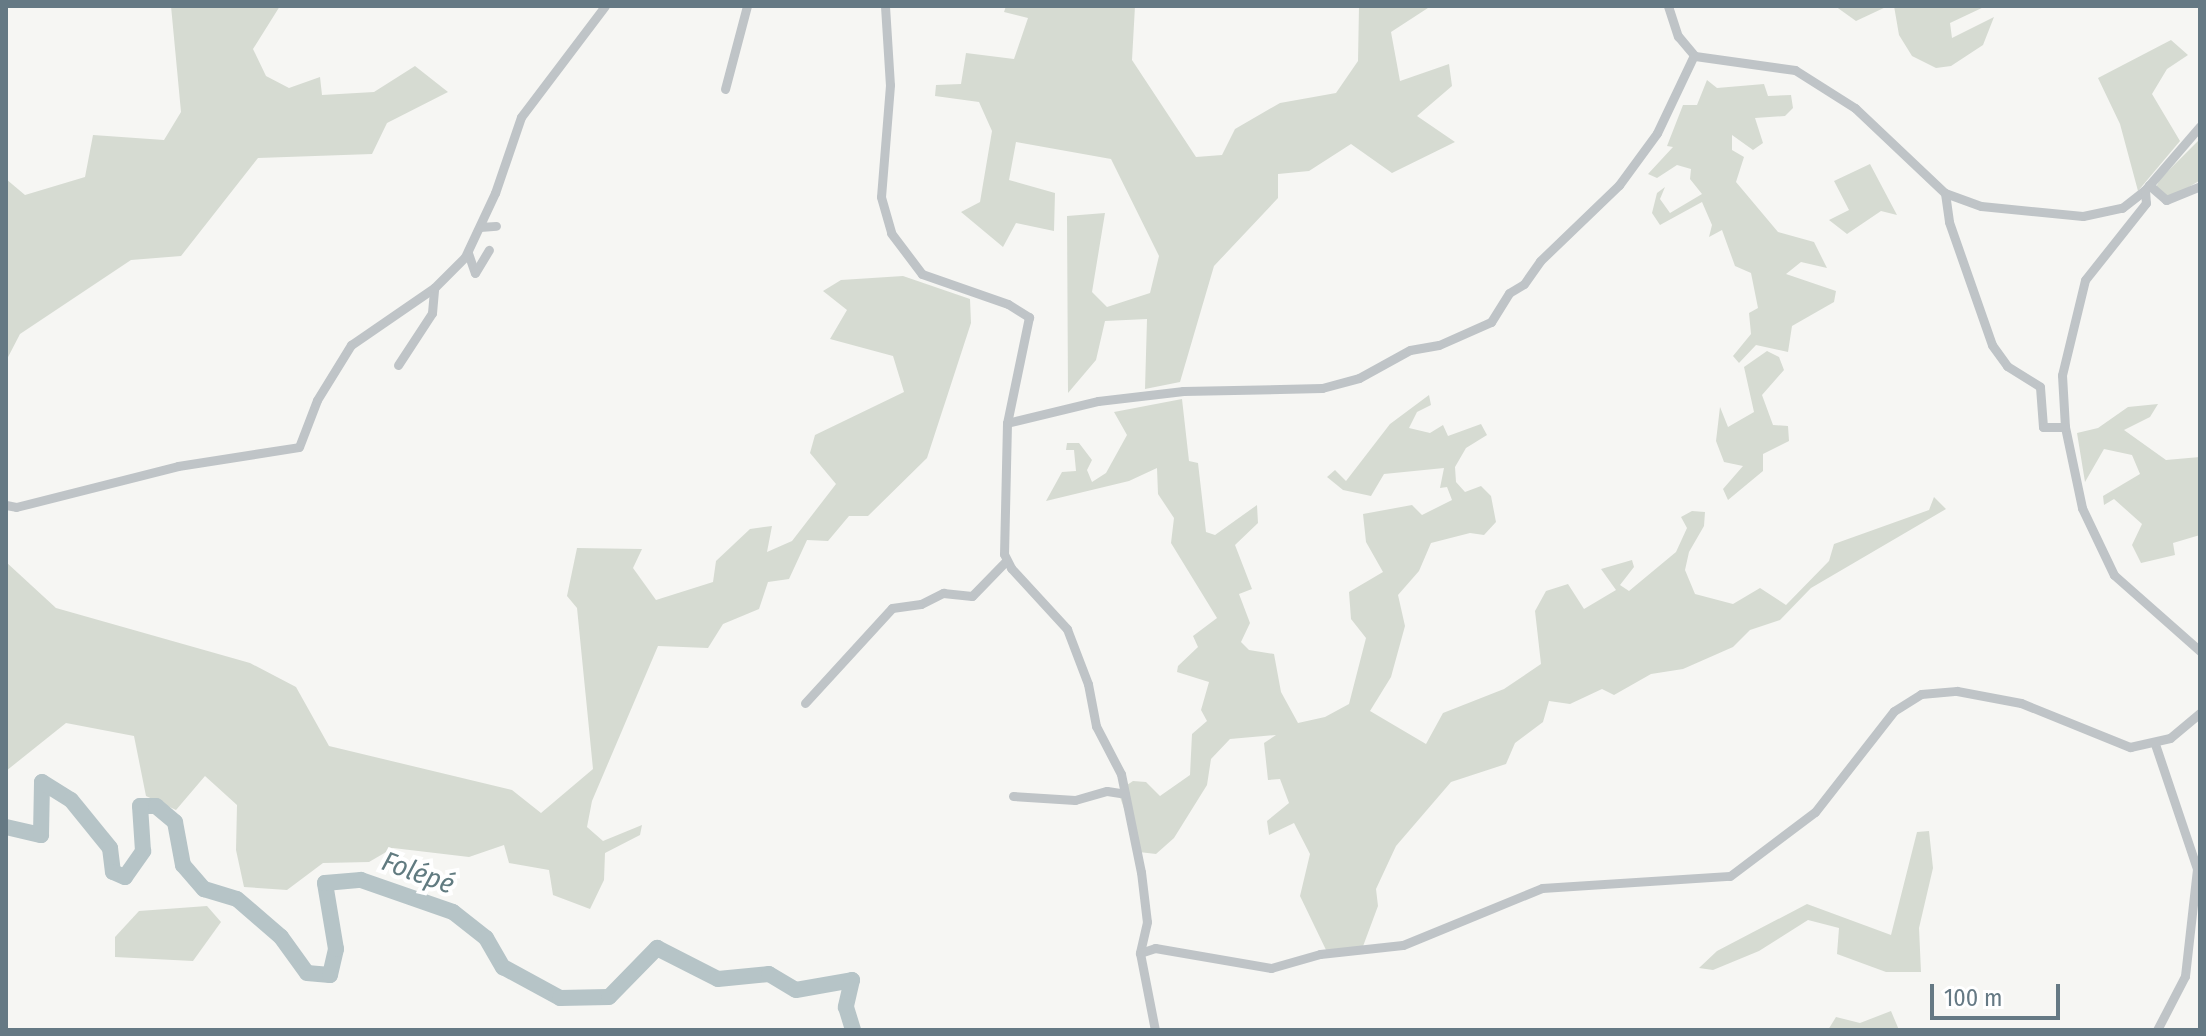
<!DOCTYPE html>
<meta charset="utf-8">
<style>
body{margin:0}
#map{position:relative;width:2206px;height:1036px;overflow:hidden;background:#f6f6f3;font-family:"Fira Sans Condensed",sans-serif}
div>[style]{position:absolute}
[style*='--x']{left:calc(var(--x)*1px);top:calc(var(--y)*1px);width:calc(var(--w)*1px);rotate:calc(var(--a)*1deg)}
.green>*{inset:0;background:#d6dbd2}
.river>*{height:16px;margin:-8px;padding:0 8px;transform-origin:8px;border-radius:8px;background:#b6c4c7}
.minor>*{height:9px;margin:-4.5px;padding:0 4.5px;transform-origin:4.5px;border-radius:4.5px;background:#bfc4c7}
span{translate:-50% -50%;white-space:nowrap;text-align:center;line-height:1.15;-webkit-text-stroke:8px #fff;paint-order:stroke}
.water-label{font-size:28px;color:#617b80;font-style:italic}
.frame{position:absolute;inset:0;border:8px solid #657984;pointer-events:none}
.scale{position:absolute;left:1930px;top:984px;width:130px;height:36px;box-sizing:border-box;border:4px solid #657984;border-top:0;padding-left:10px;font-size:24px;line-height:28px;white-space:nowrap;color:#657984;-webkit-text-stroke:6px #fff;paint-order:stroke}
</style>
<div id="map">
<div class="green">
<div style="clip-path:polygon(171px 6px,280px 6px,253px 49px,266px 76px,289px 88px,320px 77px,322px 95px,374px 92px,415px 66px,448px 92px,387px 123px,372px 154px,258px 158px,181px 256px,131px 260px,20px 334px,6px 361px,6px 179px,25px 195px,85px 177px,93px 135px,164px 140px,181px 112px)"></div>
<div style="clip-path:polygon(1006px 6px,1135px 6px,1132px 60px,1196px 157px,1222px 155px,1235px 129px,1280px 103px,1336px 93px,1358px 61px,1359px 6px,1431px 6px,1391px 32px,1400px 81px,1449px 64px,1452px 86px,1417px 116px,1455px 142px,1392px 173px,1351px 144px,1309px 171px,1278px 174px,1278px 198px,1214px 266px,1180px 382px,1145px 389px,1147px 319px,1105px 321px,1096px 360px,1068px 393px,1067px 216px,1105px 213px,1092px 292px,1107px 307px,1150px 293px,1159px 256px,1111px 159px,1016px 142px,1009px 180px,1055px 193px,1054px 231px,1016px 223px,1003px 247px,961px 212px,980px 202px,992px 131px,979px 102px,935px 96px,936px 85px,961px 84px,966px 53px,1014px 59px,1028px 18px,1004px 12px)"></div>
<div style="clip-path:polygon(1835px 6px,1888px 6px,1856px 21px)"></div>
<div style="clip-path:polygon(1894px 6px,1986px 6px,1950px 23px,1952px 38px,1994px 17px,1983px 45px,1951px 66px,1936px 68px,1912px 56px,1899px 35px)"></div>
<div style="clip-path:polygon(2171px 40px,2188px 55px,2167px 69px,2152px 94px,2180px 141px,2138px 191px,2120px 124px,2098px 78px)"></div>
<div style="clip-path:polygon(1707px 80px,1717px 88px,1764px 84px,1768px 96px,1791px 95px,1793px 108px,1785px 116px,1755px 118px,1763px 143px,1753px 150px,1732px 135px,1732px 150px,1744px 157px,1736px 182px,1778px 232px,1814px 242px,1827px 268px,1801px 262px,1786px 274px,1836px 291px,1834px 302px,1792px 326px,1788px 352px,1756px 345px,1739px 363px,1733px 356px,1751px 334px,1749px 313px,1758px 308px,1751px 273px,1735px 266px,1722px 230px,1709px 237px,1712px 225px,1702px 202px,1660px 225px,1652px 213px,1657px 193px,1665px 187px,1660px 199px,1670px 213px,1702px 194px,1690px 179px,1691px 169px,1677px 165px,1657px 178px,1648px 174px,1673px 147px,1667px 146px,1683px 105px,1697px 105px)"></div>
<div style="clip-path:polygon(2200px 139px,2199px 181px,2164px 202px,2155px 189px,2160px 179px)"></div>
<div style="clip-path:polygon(1870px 164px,1897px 215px,1881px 211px,1847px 234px,1829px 220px,1849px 210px,1834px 181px)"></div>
<div style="clip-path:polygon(903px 276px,970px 299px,971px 323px,927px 458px,868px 516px,849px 516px,828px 541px,807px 540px,789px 579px,768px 582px,759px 609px,723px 624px,708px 648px,658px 646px,592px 801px,587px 827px,603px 841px,642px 825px,640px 835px,605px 853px,604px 880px,590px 909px,553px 895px,549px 870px,509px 863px,504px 845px,469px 857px,393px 848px,369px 862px,323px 863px,287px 890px,244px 887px,236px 850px,237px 805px,205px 776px,176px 810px,146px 796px,134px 736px,66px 723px,6px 771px,6px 562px,56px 608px,250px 663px,296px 687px,329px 746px,512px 790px,541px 813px,593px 769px,577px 608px,567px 596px,577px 548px,642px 549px,633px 568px,656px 600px,713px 582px,716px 561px,750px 529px,772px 526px,767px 552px,792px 541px,836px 484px,810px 453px,815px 435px,904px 392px,893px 356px,830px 339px,847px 310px,823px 291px,841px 280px)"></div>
<div style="clip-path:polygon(1767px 351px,1779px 357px,1784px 370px,1762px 395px,1773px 425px,1788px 426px,1789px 441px,1763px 454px,1763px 471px,1728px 500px,1723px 489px,1743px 466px,1724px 462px,1716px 441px,1720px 407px,1728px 427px,1754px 412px,1744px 367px)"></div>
<div style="clip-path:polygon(1429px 395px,1431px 405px,1417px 412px,1409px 428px,1430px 433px,1443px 425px,1448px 436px,1481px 424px,1487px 435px,1466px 448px,1455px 467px,1456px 482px,1465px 492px,1481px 486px,1491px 496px,1496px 522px,1484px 535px,1470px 533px,1431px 543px,1419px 571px,1398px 595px,1405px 626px,1391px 677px,1370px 711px,1426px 744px,1443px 713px,1504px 689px,1541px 664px,1535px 611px,1546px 591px,1568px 584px,1584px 609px,1616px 590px,1601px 569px,1632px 560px,1634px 567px,1620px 585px,1629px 591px,1676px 552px,1687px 528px,1681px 517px,1692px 511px,1705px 512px,1704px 526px,1689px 552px,1685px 570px,1695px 594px,1733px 604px,1760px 588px,1786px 605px,1829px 561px,1834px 544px,1929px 510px,1934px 497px,1946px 509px,1811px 588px,1780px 620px,1750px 630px,1733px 647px,1683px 669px,1651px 674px,1614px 695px,1602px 689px,1570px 704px,1549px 701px,1543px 722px,1515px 743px,1506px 764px,1451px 782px,1396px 846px,1376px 889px,1378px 906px,1362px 949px,1327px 952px,1300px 896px,1310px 854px,1294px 823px,1269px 835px,1267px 821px,1289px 803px,1280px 779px,1268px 780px,1264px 743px,1276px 735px,1230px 739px,1211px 759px,1207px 785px,1174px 838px,1156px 854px,1139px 852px,1118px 791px,1133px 781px,1146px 782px,1160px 796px,1190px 775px,1192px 734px,1207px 721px,1201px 710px,1209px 682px,1177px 672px,1178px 666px,1198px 647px,1193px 636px,1217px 618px,1171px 543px,1174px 518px,1158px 494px,1157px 468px,1129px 481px,1046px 501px,1062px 472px,1076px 471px,1074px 450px,1066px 450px,1067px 443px,1079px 443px,1092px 460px,1087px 470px,1092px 482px,1106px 473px,1127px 435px,1114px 412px,1182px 399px,1189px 461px,1198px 463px,1206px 532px,1215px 535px,1257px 505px,1258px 523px,1235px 545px,1252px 589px,1239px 594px,1250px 623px,1241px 642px,1249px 650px,1274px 654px,1281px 692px,1298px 723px,1325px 717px,1349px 704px,1366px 638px,1351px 619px,1349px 592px,1383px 572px,1366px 542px,1363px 514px,1412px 505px,1422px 515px,1452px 500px,1447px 487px,1440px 488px,1444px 468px,1384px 474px,1371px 496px,1343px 490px,1327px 477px,1335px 470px,1346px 481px,1390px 424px)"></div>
<div style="clip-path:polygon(2158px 404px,2150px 417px,2124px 430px,2166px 460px,2200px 457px,2200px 535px,2173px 543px,2175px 555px,2141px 563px,2132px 545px,2142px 524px,2114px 499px,2104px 505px,2103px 496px,2140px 474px,2132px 455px,2104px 449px,2085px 482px,2077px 433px,2098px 428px,2128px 407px)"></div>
<div style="clip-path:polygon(1929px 831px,1933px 868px,1919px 928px,1921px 972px,1886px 972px,1837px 954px,1839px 928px,1808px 920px,1759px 951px,1713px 970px,1699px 968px,1717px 951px,1807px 904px,1891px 935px,1917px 832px)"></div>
<div style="clip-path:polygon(207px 906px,221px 922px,193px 961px,115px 957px,115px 937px,139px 911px)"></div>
<div style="clip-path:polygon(1891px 1011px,1899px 1030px,1828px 1030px,1836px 1017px,1860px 1023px)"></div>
</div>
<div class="river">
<div style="--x:6;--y:827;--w:36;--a:13"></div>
<div style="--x:41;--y:835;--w:53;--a:-88.9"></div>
<div style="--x:42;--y:782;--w:34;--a:32"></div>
<div style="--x:71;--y:800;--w:62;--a:50.9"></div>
<div style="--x:110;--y:848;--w:24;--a:83"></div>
<div style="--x:113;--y:872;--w:13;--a:23"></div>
<div style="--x:125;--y:877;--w:32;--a:-55"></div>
<div style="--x:143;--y:851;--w:45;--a:-93.8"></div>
<div style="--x:140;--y:806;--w:16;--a:0"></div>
<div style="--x:156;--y:806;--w:25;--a:40"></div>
<div style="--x:175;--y:822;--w:44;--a:79.5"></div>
<div style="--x:183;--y:865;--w:32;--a:49"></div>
<div style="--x:204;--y:889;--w:34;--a:17"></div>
<div style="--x:237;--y:899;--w:58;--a:40.8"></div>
<div style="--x:281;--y:937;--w:44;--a:54.2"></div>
<div style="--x:307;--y:973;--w:23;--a:5"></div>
<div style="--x:330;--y:975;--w:27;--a:-77"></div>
<div style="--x:336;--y:949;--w:67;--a:-99.5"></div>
<div style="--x:325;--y:883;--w:36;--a:-5"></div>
<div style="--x:361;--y:880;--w:97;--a:19.2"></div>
<div style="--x:453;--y:912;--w:42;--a:38.2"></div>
<div style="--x:486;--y:938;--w:34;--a:60"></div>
<div style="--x:503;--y:967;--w:65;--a:28.5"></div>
<div style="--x:560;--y:998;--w:49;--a:-1.2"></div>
<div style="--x:609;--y:997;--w:69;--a:-45.6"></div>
<div style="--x:657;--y:948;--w:68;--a:26.9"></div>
<div style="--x:718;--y:979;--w:51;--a:-5.6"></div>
<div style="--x:769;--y:974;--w:31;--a:31"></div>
<div style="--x:796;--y:990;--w:57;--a:-10.1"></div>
<div style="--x:852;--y:980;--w:28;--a:103"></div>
<div style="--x:846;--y:1007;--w:24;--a:73"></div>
</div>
<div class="minor">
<div style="--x:885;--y:6;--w:79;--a:86.4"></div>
<div style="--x:890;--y:85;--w:112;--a:94.6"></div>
<div style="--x:881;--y:197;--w:37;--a:74"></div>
<div style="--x:891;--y:233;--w:51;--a:52.9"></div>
<div style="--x:922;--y:274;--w:91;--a:19.2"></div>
<div style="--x:1008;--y:304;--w:25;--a:32"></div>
<div style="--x:1029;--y:317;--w:108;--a:101.7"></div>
<div style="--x:1007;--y:423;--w:131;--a:91.3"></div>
<div style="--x:1004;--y:554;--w:16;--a:63"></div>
<div style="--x:1011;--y:568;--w:83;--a:47.4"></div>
<div style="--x:1067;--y:629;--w:59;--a:69.1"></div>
<div style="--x:1088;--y:684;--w:43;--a:79.2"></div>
<div style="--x:1096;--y:726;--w:54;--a:62.5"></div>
<div style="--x:1121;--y:774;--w:100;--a:78.5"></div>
<div style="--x:1141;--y:872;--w:50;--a:83.2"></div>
<div style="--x:1147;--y:922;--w:32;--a:103"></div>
<div style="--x:1140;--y:953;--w:78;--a:79"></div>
<div style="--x:1668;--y:6;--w:32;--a:72"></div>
<div style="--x:1678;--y:36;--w:26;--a:50"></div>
<div style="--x:1695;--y:56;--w:101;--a:8"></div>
<div style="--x:1795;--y:70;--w:71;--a:32.3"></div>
<div style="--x:1855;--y:108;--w:124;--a:43.4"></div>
<div style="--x:1945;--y:193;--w:38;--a:20"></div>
<div style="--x:1981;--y:206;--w:102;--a:5.6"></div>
<div style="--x:2083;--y:216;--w:40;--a:-12"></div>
<div style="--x:2122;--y:208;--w:29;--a:-38"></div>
<div style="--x:2145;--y:190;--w:84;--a:-49.3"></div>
<div style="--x:725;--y:89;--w:86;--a:-75.2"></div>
<div style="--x:2149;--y:185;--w:23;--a:41"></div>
<div style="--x:2166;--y:200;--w:37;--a:-22"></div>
<div style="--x:2145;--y:190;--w:13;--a:86"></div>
<div style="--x:2146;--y:203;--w:98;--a:128.4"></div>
<div style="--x:2085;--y:280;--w:98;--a:103.6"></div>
<div style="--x:2062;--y:375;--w:52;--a:86.7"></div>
<div style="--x:2065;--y:427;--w:83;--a:78.1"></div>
<div style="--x:2082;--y:508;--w:74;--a:64.5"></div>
<div style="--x:2114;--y:575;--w:115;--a:41.5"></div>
<div style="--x:1945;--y:193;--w:29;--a:82"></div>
<div style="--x:1949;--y:222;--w:130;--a:70.7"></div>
<div style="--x:1992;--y:345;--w:26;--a:54"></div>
<div style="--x:2007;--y:366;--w:39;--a:32"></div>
<div style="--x:2040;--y:387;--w:40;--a:85.7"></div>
<div style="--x:2043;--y:427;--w:22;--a:0"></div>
<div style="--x:480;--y:227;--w:16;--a:-4"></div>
<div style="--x:468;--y:253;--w:21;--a:71"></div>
<div style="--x:475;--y:273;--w:27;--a:-59"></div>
<div style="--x:398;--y:365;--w:62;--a:-56.8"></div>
<div style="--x:432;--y:313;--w:25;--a:-85"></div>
<div style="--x:1007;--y:423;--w:94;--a:-13.6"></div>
<div style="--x:1098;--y:401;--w:86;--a:-6.7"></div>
<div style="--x:1183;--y:391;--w:139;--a:-1.2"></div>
<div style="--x:1322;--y:388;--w:38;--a:-15"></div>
<div style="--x:1359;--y:378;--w:58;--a:-28.8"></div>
<div style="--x:1410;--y:350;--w:29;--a:-10"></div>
<div style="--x:1439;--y:345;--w:57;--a:-23.9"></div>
<div style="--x:1491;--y:322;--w:34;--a:-58"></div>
<div style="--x:1509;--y:293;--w:17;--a:-31"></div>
<div style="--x:1524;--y:284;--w:28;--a:-55"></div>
<div style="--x:1540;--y:261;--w:110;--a:-43.9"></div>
<div style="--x:1619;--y:185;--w:64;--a:-53.8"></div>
<div style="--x:1657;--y:133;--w:86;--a:-64.6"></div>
<div style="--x:6;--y:505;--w:10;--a:11"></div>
<div style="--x:16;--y:507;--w:167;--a:-14.2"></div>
<div style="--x:178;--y:466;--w:122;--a:-8.9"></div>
<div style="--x:299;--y:447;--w:50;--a:-69"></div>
<div style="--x:317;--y:400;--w:65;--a:-58.3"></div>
<div style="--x:351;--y:345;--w:101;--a:-34.5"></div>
<div style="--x:434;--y:288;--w:44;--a:-45"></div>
<div style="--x:465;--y:257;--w:71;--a:-64.9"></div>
<div style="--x:495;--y:193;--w:80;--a:-71.1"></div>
<div style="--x:521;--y:117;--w:139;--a:-52.9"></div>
<div style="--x:805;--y:703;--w:129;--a:-47.5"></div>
<div style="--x:892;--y:608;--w:29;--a:-8"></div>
<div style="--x:921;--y:604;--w:25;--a:-27"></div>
<div style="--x:943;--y:593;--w:29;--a:6"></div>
<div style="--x:972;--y:596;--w:49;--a:-45.8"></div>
<div style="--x:2155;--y:744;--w:132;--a:71.4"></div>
<div style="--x:2197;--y:869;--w:108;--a:96.4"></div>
<div style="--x:2185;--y:976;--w:61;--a:117.4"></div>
<div style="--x:1013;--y:796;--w:62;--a:3.7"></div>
<div style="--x:1075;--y:800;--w:33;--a:-16"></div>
<div style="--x:1107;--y:791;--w:18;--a:9"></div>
<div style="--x:1140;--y:953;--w:16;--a:-18"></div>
<div style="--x:1155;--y:948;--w:118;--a:9.8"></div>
<div style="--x:1271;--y:968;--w:51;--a:-15.9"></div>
<div style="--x:1320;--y:954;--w:83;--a:-6.2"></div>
<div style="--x:1403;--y:945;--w:150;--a:-22.3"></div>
<div style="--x:1542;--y:888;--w:188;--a:-3.7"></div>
<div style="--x:1730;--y:876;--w:106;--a:-37"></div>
<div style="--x:1815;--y:812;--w:128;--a:-52"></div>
<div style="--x:1894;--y:711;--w:32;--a:-32"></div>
<div style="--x:1921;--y:694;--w:36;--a:-5"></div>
<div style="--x:1957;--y:691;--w:65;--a:10.6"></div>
<div style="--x:2021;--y:703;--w:118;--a:22"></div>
<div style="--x:2130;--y:747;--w:41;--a:-12.7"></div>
<div style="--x:2170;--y:738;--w:39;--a:-40"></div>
</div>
<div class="water-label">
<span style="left:418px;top:873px;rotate:20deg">Folépé</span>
</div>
<div class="frame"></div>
<div class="scale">100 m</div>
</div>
